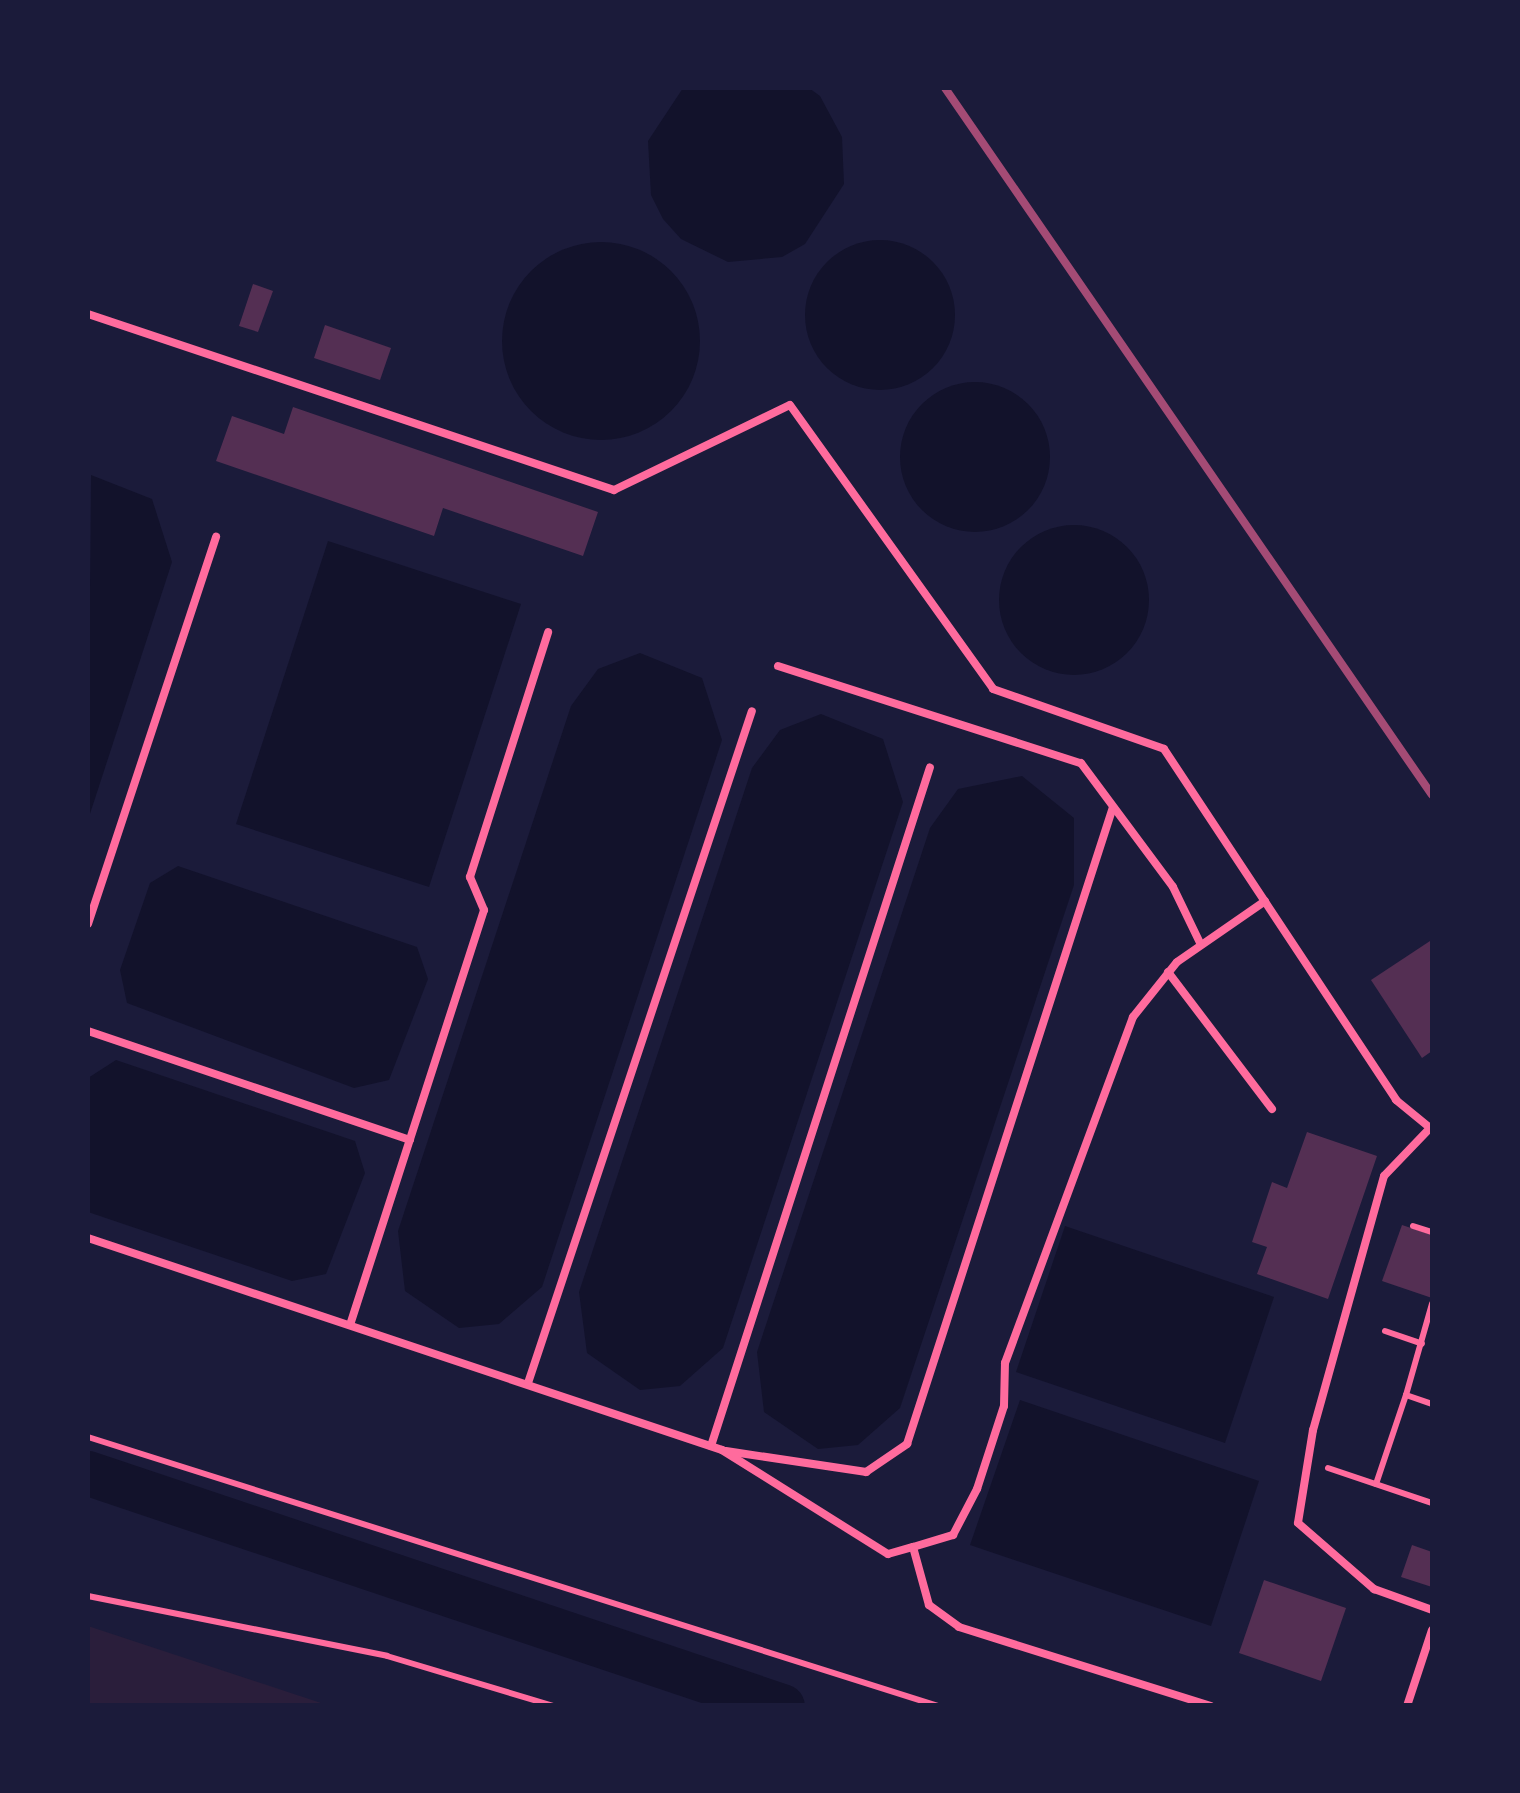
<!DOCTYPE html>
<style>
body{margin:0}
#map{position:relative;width:1520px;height:1793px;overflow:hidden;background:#1b1b3a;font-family:Georgia,serif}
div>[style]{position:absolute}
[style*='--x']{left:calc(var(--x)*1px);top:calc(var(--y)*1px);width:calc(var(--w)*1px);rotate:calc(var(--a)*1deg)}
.green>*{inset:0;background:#2a1e3b}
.water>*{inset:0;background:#12122b}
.round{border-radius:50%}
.canal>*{height:45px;margin:-22.5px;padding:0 22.5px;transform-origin:22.5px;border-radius:22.5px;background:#12122b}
.building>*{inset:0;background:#542f53}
.path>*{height:6px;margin:-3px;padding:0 3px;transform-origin:3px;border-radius:3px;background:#ff6b9d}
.service>*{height:8px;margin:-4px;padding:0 4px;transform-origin:4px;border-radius:4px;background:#ff6b9d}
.rail>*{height:8px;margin:-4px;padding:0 4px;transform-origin:4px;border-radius:4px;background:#a44b75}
span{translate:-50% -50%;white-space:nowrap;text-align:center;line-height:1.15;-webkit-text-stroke:10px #1b1b3a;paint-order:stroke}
.frame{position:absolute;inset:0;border:90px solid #1b1b3a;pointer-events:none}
</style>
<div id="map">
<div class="green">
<div style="clip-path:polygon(88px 1626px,327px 1705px,88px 1705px)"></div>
</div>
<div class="water">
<div style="clip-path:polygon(683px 88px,809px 88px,820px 96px,842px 137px,844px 184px,805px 244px,782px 257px,728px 262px,681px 239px,663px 219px,651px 195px,648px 141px)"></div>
<div class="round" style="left:805px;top:240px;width:150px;height:150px"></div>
<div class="round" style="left:502px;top:242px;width:198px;height:198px"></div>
<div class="round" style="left:900px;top:382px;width:150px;height:150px"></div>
<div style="clip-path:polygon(91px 475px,152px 499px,172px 562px,88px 820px)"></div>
<div class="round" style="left:999px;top:525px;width:150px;height:150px"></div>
<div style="clip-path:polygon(328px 541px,521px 604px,429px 887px,236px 824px)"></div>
<div style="clip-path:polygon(640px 653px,702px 678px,722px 740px,542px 1287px,499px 1324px,459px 1328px,405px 1291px,398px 1231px,571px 706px,598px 669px)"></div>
<div style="clip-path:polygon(821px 714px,883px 739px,903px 802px,723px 1348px,680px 1386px,640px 1390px,587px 1353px,579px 1292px,752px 768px,780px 730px)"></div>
<div style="clip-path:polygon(1022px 776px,1074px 818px,1074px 885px,900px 1408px,858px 1445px,818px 1449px,764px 1412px,757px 1352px,930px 828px,958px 789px)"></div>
<div style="clip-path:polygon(178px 866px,417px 947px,428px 979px,389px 1080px,354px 1088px,127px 1003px,120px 970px,150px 883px)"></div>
<div style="clip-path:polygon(116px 1060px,355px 1141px,365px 1173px,326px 1274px,292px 1281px,88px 1212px,88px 1078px)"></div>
<div style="clip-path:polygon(1065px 1226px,1274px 1297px,1225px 1443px,1016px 1372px)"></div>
<div style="clip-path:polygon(1020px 1400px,1259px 1481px,1211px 1626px,970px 1545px)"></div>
</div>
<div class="canal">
<div style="--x:88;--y:1473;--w:732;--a:18.56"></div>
</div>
<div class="building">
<div style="clip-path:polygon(253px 284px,273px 291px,258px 332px,239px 326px)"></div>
<div style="clip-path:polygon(325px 325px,391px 348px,380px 380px,314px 358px)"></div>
<div style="clip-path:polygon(293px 407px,598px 512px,583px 556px,443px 508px,434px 536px,216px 461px,232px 416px,284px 434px)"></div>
<div style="clip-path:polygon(1430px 941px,1432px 1051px,1422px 1058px,1371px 980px)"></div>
<div style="clip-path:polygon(1307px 1132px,1377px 1156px,1328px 1299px,1257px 1274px,1267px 1247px,1252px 1242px,1272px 1182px,1287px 1188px)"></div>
<div style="clip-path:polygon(1402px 1225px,1432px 1235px,1432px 1298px,1382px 1281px)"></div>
<div style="clip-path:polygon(1412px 1545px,1432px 1552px,1432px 1587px,1401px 1577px)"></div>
<div style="clip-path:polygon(1264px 1580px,1346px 1608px,1321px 1681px,1239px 1653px)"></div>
</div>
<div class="path">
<div style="--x:1413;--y:1226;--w:20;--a:18"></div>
<div style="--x:1385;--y:1331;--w:39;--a:19"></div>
<div style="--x:1406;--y:1395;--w:95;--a:-74.1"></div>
<div style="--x:88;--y:1437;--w:892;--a:17.56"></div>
<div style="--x:1328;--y:1468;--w:110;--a:18.6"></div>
<div style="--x:1376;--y:1484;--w:94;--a:-71.4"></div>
<div style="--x:1406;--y:1395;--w:28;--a:19"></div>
<div style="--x:88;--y:1596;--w:305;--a:11.3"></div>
<div style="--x:387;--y:1656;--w:174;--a:16.7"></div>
</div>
<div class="service">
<div style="--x:88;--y:314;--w:555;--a:18.5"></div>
<div style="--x:614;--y:490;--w:195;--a:-25.8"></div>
<div style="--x:790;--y:405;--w:349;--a:54.4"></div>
<div style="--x:993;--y:689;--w:181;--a:19.3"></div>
<div style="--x:1164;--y:749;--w:421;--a:56.5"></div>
<div style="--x:1396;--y:1100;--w:43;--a:39.3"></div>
<div style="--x:778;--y:666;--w:318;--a:17.8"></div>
<div style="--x:1081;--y:763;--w:154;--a:53.4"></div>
<div style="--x:1173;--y:887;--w:64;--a:64.2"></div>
<div style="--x:88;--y:924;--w:408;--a:-71.7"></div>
<div style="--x:1168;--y:972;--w:172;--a:52.8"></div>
<div style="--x:88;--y:1031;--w:340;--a:18.7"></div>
<div style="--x:1432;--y:1126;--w:69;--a:133.8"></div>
<div style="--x:1384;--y:1176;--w:264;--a:105.6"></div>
<div style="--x:1313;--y:1430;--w:94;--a:99.2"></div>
<div style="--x:1298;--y:1523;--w:101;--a:41"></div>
<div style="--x:1374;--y:1589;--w:62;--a:19.9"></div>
<div style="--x:88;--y:1238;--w:669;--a:18.49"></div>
<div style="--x:722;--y:1450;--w:196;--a:32.1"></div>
<div style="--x:888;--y:1554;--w:26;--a:-16"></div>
<div style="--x:913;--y:1547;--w:42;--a:-16.7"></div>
<div style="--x:953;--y:1535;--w:52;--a:-62.4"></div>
<div style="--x:977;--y:1489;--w:87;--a:-72"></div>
<div style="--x:1004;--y:1406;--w:43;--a:-88.7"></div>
<div style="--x:1005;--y:1363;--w:369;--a:-69.7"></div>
<div style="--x:1133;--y:1017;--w:70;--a:-51.3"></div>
<div style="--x:1177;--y:962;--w:107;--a:-34.7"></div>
<div style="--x:350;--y:1325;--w:436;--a:-72.1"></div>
<div style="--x:484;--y:910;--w:36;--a:-113"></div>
<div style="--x:470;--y:877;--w:257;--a:-72.3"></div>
<div style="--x:528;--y:1383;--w:708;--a:-71.57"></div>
<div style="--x:711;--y:1446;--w:713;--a:-72.12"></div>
<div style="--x:726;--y:1451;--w:142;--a:8.5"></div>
<div style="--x:866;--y:1472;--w:50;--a:-34.3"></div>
<div style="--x:907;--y:1444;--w:669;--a:-72.08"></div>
<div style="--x:913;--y:1547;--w:60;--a:74.6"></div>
<div style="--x:929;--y:1605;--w:37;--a:36"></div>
<div style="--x:959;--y:1627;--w:264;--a:17.4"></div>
<div style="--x:1407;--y:1706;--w:80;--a:-71.8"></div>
</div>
<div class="rail">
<div style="--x:945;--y:88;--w:858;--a:55.44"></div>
</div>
<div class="frame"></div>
</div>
